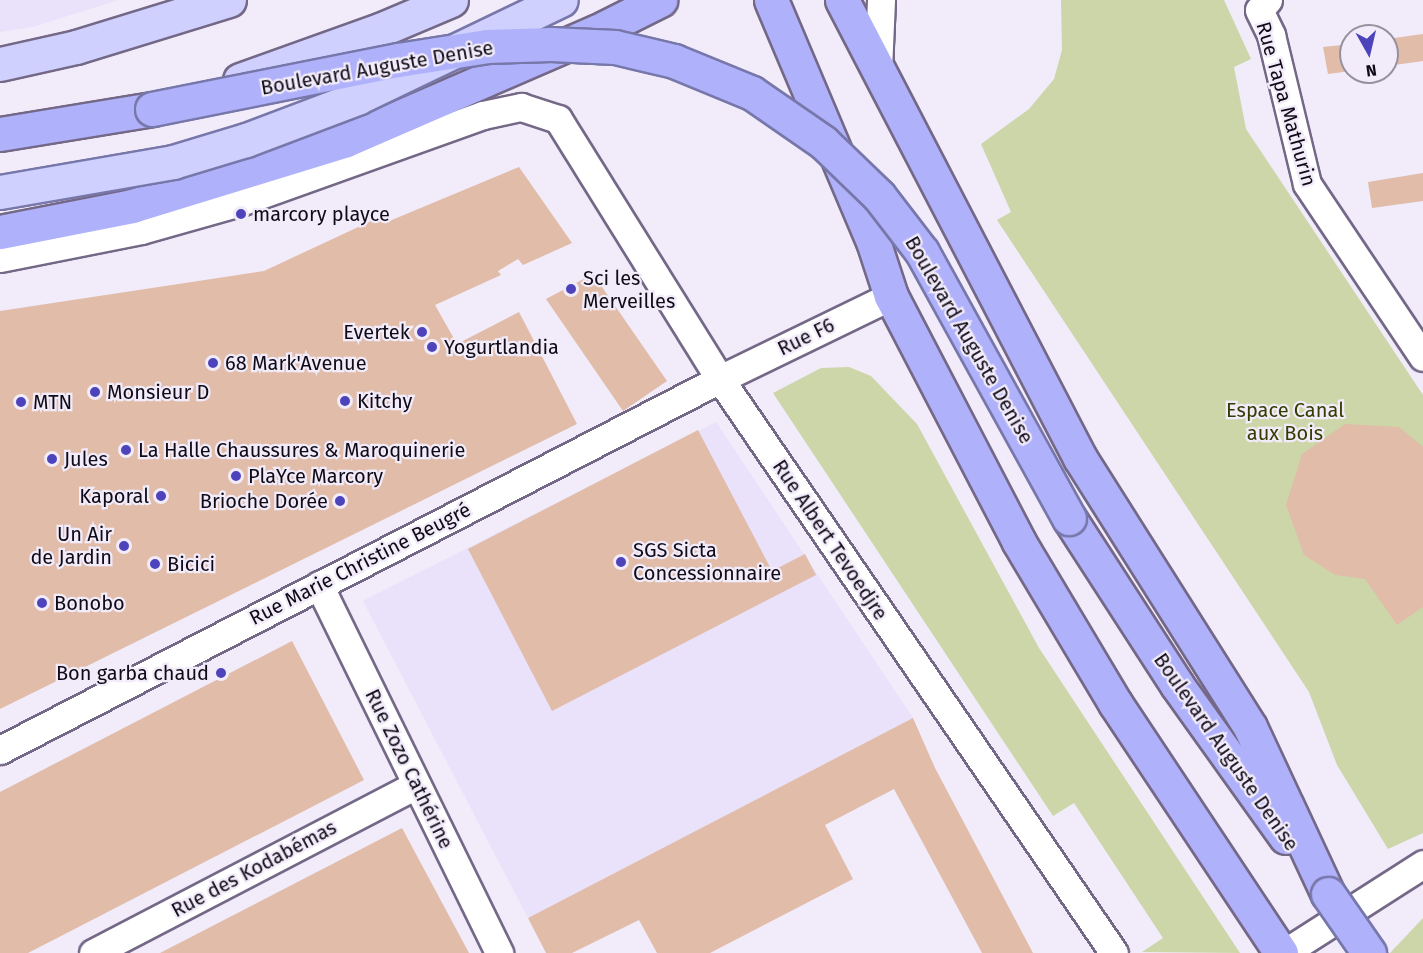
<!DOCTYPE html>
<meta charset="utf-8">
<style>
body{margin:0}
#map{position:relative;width:1423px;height:953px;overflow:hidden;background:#f1ebfa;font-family:"Fira Sans",sans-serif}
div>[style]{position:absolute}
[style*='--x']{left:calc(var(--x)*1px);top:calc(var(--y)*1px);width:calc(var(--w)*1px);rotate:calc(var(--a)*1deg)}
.built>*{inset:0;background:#eae1fa}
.green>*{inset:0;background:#cdd6a9}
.building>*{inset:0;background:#e0bca9}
.roads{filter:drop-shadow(2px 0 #746887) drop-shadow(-2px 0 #746887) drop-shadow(0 2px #746887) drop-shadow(0 -2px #746887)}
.minor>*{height:27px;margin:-13.5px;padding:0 13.5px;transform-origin:13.5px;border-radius:13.5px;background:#fff}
.major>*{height:33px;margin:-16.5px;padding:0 16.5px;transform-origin:16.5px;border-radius:16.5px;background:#cfd0fd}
.highway>*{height:33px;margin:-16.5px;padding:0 16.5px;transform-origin:16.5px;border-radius:16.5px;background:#afb1fb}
.bridges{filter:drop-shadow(2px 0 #77a) drop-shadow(-2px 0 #77a) drop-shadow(0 2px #77a) drop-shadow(0 -2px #77a)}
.major-bridge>*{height:33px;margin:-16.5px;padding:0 16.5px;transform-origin:16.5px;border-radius:16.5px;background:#cfd0fd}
.highway-bridge>*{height:33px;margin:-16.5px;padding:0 16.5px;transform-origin:16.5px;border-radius:16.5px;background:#afb1fb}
.dots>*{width:16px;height:16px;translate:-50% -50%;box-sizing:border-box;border:3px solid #f1ebfa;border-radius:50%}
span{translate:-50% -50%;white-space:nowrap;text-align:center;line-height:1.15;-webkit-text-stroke:4.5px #f1ebfa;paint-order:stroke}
.street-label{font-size:20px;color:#0f0a15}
.poi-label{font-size:20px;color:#0f0a15}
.left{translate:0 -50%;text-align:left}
.right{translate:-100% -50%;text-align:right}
.park-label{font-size:20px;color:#353c00}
.north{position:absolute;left:1339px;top:24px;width:60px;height:60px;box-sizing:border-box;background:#f1ebfa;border:2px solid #97919e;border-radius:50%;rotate:172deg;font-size:16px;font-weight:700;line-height:24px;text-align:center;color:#0f0a15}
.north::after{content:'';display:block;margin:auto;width:21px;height:27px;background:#4d44bb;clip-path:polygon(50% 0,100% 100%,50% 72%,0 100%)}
</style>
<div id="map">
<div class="built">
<div style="clip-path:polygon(0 0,119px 0,32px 27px,0 32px)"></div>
<div style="clip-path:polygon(716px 422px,913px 718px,528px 918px,363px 601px)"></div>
</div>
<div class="green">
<div style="clip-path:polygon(1061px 0,1224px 0,1251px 59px,1234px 67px,1246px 129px,1423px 395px,1423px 833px,1388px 849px,1337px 765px,1309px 692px,997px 220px,1011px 212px,981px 144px,1029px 109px,1054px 79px,1062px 50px)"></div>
<div style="clip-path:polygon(849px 367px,871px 376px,917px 424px,1039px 648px,1240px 953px,1142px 952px,1163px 938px,1074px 803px,1053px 816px,773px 393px,821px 368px)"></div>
<div style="clip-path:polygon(1423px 918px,1423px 953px,1390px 953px)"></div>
</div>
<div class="building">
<div style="clip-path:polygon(1423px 34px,1423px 61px,1387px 66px,1387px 39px)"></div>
<div style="clip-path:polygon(1351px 44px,1351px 71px,1328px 74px,1323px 47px)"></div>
<div style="clip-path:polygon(519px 167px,572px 243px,523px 265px,518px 259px,498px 271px,501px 275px,435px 305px,457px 344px,519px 312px,577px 424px,0 709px,0 311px,264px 271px,384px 215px,387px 222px)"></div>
<div style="clip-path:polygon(1423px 173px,1423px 201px,1372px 208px,1368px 182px)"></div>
<div style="clip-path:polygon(593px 274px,667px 381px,623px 411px,546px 299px)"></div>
<div style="clip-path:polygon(1345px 424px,1399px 427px,1423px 447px,1423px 607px,1397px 625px,1365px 579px,1335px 575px,1304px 555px,1286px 505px,1302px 454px)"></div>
<div style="clip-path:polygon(698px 430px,772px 571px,805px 554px,816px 575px,552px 711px,468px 549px)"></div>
<div style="clip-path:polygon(292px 641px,364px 780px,28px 953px,0 953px,0 792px)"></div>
<div style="clip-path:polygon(913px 718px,935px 768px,1033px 953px,982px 953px,894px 789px,825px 825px,853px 879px,710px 953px,657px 953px,639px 920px,572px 953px,546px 953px,528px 918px)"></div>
<div style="clip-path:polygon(402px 828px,469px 953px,160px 953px)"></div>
</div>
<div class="roads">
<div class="minor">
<div style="--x:1268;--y:0;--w:13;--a:132"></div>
<div style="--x:1259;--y:10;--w:28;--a:64"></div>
<div style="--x:1271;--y:35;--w:153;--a:76.4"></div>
<div style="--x:1307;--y:184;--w:208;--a:56.2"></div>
<div style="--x:878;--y:69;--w:69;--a:-87.5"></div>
<div style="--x:0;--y:258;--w:144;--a:-11.2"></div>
<div style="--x:141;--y:230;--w:103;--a:-15.8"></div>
<div style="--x:240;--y:202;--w:258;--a:-19.7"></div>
<div style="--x:483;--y:115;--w:39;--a:-12"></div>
<div style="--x:521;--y:107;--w:39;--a:18"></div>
<div style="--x:558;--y:119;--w:306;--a:58.1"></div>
<div style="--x:720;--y:379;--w:696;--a:55.53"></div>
<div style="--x:319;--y:585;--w:410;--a:63.9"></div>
<div style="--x:0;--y:750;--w:810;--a:-27.26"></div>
<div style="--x:720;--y:379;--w:190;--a:-25.9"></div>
<div style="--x:93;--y:953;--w:364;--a:-27.5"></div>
<div style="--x:1284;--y:953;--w:165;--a:-32.6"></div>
</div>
<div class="major">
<div style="--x:0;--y:64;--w:78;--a:-12.6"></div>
<div style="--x:76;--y:47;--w:160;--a:-17.1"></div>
<div style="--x:240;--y:80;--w:149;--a:-19.7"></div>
<div style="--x:380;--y:30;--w:77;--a:-22.9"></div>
</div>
<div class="highway">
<div style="--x:771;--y:0;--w:262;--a:67.1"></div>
<div style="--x:873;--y:241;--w:58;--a:71.9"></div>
<div style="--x:891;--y:296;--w:277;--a:62.5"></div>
<div style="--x:1019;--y:542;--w:187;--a:59.2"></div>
<div style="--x:1115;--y:703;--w:300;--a:56.4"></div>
<div style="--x:842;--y:0;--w:516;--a:62.54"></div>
<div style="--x:1080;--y:458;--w:318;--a:57.7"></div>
<div style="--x:1250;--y:727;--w:184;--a:65"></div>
<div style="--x:0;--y:134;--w:154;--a:-9.3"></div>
<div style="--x:0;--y:232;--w:135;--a:-11.1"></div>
<div style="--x:132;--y:206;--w:224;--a:-17.1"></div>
<div style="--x:346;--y:140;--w:272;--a:-23.4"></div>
<div style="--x:596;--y:32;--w:72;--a:-26.6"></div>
<div style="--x:1069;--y:518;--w:199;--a:57.1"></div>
<div style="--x:1177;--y:685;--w:187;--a:54.4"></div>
</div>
</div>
<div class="bridges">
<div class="major-bridge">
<div style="--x:0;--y:192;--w:176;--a:-9.8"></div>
<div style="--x:173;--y:162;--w:76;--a:-16.8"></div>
<div style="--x:246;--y:140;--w:119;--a:-20.7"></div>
<div style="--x:357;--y:98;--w:226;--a:-25.7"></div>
</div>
<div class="highway-bridge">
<div style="--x:152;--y:109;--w:251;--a:-11.3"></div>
<div style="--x:398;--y:60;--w:90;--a:-8.9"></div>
<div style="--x:487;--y:46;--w:64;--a:-1.8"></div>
<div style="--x:551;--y:44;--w:64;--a:2.7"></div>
<div style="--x:615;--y:47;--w:61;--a:13.3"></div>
<div style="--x:674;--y:61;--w:84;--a:22.3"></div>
<div style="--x:752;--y:93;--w:86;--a:34.6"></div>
<div style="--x:823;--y:142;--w:78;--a:44"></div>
<div style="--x:879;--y:196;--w:71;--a:52.5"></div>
<div style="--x:922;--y:252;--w:304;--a:61.1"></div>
<div style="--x:1328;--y:894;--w:72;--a:55.2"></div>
</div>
</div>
<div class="dots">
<div style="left:241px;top:214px;background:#4d44bb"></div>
<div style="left:571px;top:289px;background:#4d44bb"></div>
<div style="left:422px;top:332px;background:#4d44bb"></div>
<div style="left:432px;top:347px;background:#4d44bb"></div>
<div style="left:213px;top:363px;background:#4d44bb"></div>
<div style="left:95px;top:392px;background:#4d44bb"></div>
<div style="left:345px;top:401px;background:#4d44bb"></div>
<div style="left:21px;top:402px;background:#4d44bb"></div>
<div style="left:126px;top:450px;background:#4d44bb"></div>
<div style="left:52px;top:459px;background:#4d44bb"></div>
<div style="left:236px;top:476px;background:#4d44bb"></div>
<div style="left:161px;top:496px;background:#4d44bb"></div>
<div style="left:340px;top:501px;background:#4d44bb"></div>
<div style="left:124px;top:546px;background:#4d44bb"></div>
<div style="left:621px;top:562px;background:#4d44bb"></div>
<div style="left:155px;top:564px;background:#4d44bb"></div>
<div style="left:42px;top:603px;background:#4d44bb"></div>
<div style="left:221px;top:673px;background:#4d44bb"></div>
</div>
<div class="street-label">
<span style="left:377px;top:68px;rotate:-10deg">Boulevard Auguste Denise</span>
<span style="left:1286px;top:104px;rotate:74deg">Rue Tapa Mathurin</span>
<span style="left:806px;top:337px;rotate:-26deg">Rue F6</span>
<span style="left:969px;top:340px;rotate:60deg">Boulevard Auguste Denise</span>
<span style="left:830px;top:540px;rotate:56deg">Rue Albert Tevoedjre</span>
<span style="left:360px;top:564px;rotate:-27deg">Rue Marie Christine Beugré</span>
<span style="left:1226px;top:752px;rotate:55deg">Boulevard Auguste Denise</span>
<span style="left:409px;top:769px;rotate:64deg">Rue Zozo Cathérine</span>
<span style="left:254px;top:869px;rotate:-28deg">Rue des Kodabémas</span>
</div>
<div class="poi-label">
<span class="left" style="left:253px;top:214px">marcory playce</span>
<span class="left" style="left:583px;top:290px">Sci les<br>Merveilles</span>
<span class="right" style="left:410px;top:332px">Evertek</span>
<span class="left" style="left:444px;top:347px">Yogurtlandia</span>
<span class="left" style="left:225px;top:363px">68 Mark'Avenue</span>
<span class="left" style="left:107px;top:392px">Monsieur D</span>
<span class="left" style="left:357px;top:401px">Kitchy</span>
<span class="left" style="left:33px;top:402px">MTN</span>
<span class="left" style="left:138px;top:450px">La Halle Chaussures &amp; Maroquinerie</span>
<span class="left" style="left:64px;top:459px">Jules</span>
<span class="left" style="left:248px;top:476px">PlaYce Marcory</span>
<span class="right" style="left:149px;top:496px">Kaporal</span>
<span class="right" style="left:328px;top:501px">Brioche Dorée</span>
<span class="right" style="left:112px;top:546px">Un Air<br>de Jardin</span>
<span class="left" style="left:633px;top:562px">SGS Sicta<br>Concessionnaire</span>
<span class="left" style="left:167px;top:564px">Bicici</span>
<span class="left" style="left:54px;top:603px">Bonobo</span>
<span class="right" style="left:209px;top:673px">Bon garba chaud</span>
</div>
<div class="park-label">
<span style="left:1285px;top:422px">Espace Canal<br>aux Bois</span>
</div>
<div class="north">N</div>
</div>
